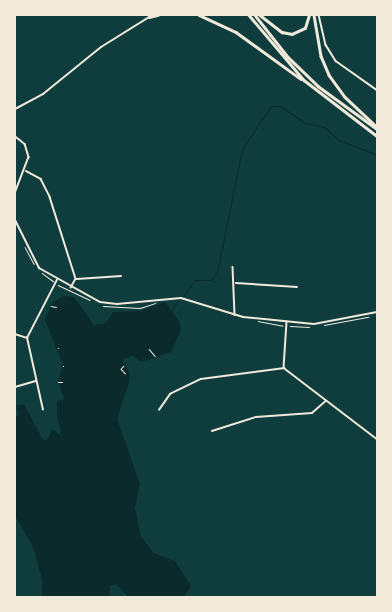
<!DOCTYPE html>
<style>
body{margin:0}
#map{position:relative;width:392px;height:612px;overflow:hidden;background:#0f3d3e;font-family:"Public Sans",sans-serif}
div>[style]{position:absolute}
[style*='--x']{left:calc(var(--x)*1px);top:calc(var(--y)*1px);width:calc(var(--w)*1px);rotate:calc(var(--a)*1deg)}
.water>*{inset:0;background:#0a2a2b}
.stream>*{height:1px;margin:-0.5px;padding:0 0.5px;transform-origin:0.5px;border-radius:0.5px;background:#0a2a2b}
.path>*{height:0.5px;margin:-0.25px;padding:0 0.25px;transform-origin:0.25px;border-radius:0.25px;background:#f1e9da}
.minor>*{height:1.5px;margin:-0.75px;padding:0 0.75px;transform-origin:0.75px;border-radius:0.75px;background:#f1e9da}
.secondary>*{height:2px;margin:-1px;padding:0 1px;transform-origin:1px;border-radius:1px;background:#f1e9da}
.motorway>*{height:2.5px;margin:-1.25px;padding:0 1.25px;transform-origin:1.25px;border-radius:1.25px;background:#f1e9da}
span{translate:-50% -50%;white-space:nowrap;text-align:center;line-height:1.15;-webkit-text-stroke:3px #f1e9da;paint-order:stroke}
.frame{position:absolute;inset:0;border:16px solid #f1e9da;pointer-events:none}
</style>
<div id="map">
<div class="water">
<div style="clip-path:polygon(64px 296px,74px 297px,94px 325px,106px 323px,113px 312px,140px 311px,165px 302px,179px 321px,181px 330px,171px 352px,141px 362px,133px 356px,123px 359px,130px 375px,129px 383px,117px 419px,140px 484px,135px 508px,141px 537px,154px 553px,175px 561px,191px 586px,184px 597px,128px 597px,116px 584px,110px 586px,109px 597px,42px 597px,42px 579px,33px 547px,15px 516px,15px 419px,19px 414px,16px 406px,24px 404px,43px 440px,47px 440px,53px 429px,62px 437px,57px 416px,57px 401px,64px 399px,58px 381px,63px 365px,45px 320px,53px 302px)"></div>
</div>
<div class="stream">
<div style="--x:183;--y:296;--w:20;--a:-53"></div>
<div style="--x:195;--y:280;--w:16;--a:0"></div>
<div style="--x:211;--y:280;--w:9;--a:-49"></div>
<div style="--x:217;--y:273;--w:126;--a:-78.6"></div>
<div style="--x:242;--y:149;--w:52;--a:-56"></div>
<div style="--x:271;--y:106;--w:9;--a:0"></div>
<div style="--x:280;--y:106;--w:30;--a:34"></div>
<div style="--x:305;--y:123;--w:19;--a:12"></div>
<div style="--x:324;--y:127;--w:20;--a:41"></div>
<div style="--x:339;--y:140;--w:41;--a:21.5"></div>
<div style="--x:171;--y:311;--w:12;--a:-55"></div>
</div>
<div class="path">
<div style="--x:25;--y:247;--w:19;--a:62"></div>
<div style="--x:42;--y:273;--w:14;--a:36"></div>
<div style="--x:58;--y:285;--w:35;--a:25"></div>
<div style="--x:51;--y:306;--w:5;--a:11"></div>
<div style="--x:103;--y:306;--w:37;--a:3"></div>
<div style="--x:140;--y:308;--w:16;--a:-18"></div>
<div style="--x:258;--y:321;--w:25;--a:11"></div>
<div style="--x:324;--y:325;--w:45;--a:-10.3"></div>
<div style="--x:290;--y:326;--w:19;--a:3"></div>
<div style="--x:58;--y:348;--w:1;--a:0"></div>
<div style="--x:149;--y:349;--w:9;--a:49"></div>
<div style="--x:63;--y:366;--w:1;--a:0"></div>
<div style="--x:124;--y:366;--w:4;--a:135"></div>
<div style="--x:121;--y:369;--w:6;--a:45"></div>
<div style="--x:58;--y:382;--w:5;--a:0"></div>
</div>
<div class="minor">
<div style="--x:319;--y:15;--w:31;--a:77"></div>
<div style="--x:326;--y:45;--w:19;--a:58"></div>
<div style="--x:336;--y:61;--w:50;--a:35.3"></div>
<div style="--x:15;--y:136;--w:13;--a:39"></div>
<div style="--x:25;--y:144;--w:14;--a:73"></div>
<div style="--x:29;--y:157;--w:39;--a:111"></div>
<div style="--x:26;--y:171;--w:17;--a:28"></div>
<div style="--x:41;--y:179;--w:20;--a:63"></div>
<div style="--x:50;--y:197;--w:86;--a:72.4"></div>
<div style="--x:76;--y:279;--w:10;--a:119"></div>
<div style="--x:233;--y:267;--w:48;--a:87.6"></div>
<div style="--x:77;--y:279;--w:44;--a:-3.9"></div>
<div style="--x:236;--y:283;--w:61;--a:3.8"></div>
<div style="--x:287;--y:322;--w:46;--a:93.7"></div>
<div style="--x:284;--y:368;--w:117;--a:37.4"></div>
<div style="--x:15;--y:334;--w:13;--a:18"></div>
<div style="--x:15;--y:387;--w:22;--a:-16"></div>
<div style="--x:43;--y:410;--w:74;--a:-102.5"></div>
<div style="--x:27;--y:338;--w:65;--a:-62.7"></div>
<div style="--x:159;--y:410;--w:19;--a:-55"></div>
<div style="--x:170;--y:394;--w:34;--a:-26"></div>
<div style="--x:201;--y:379;--w:84;--a:-7.5"></div>
<div style="--x:212;--y:431;--w:46;--a:-17.7"></div>
<div style="--x:256;--y:417;--w:56;--a:-4.1"></div>
<div style="--x:312;--y:413;--w:18;--a:-41"></div>
</div>
<div class="secondary">
<div style="--x:15;--y:109;--w:32;--a:-28"></div>
<div style="--x:43;--y:94;--w:75;--a:-39"></div>
<div style="--x:101;--y:47;--w:57;--a:-32"></div>
<div style="--x:15;--y:220;--w:54;--a:63.4"></div>
<div style="--x:39;--y:268;--w:70;--a:29.1"></div>
<div style="--x:100;--y:302;--w:17;--a:7"></div>
<div style="--x:117;--y:304;--w:64;--a:-5.4"></div>
<div style="--x:181;--y:298;--w:65;--a:17"></div>
<div style="--x:243;--y:317;--w:71;--a:5.6"></div>
<div style="--x:314;--y:324;--w:64;--a:-10.8"></div>
</div>
<div class="motorway">
<div style="--x:199;--y:15;--w:41;--a:24.7"></div>
<div style="--x:236;--y:32;--w:80;--a:35.9"></div>
<div style="--x:249;--y:15;--w:85;--a:49.8"></div>
<div style="--x:304;--y:80;--w:92;--a:37.5"></div>
<div style="--x:255;--y:15;--w:53;--a:51.8"></div>
<div style="--x:288;--y:57;--w:42;--a:44"></div>
<div style="--x:318;--y:86;--w:73;--a:36.1"></div>
<div style="--x:260;--y:15;--w:28;--a:38"></div>
<div style="--x:282;--y:32;--w:10;--a:11"></div>
<div style="--x:292;--y:34;--w:14;--a:-25"></div>
<div style="--x:305;--y:28;--w:14;--a:-73"></div>
<div style="--x:314;--y:15;--w:42;--a:80.3"></div>
<div style="--x:321;--y:56;--w:21;--a:67"></div>
<div style="--x:329;--y:75;--w:27;--a:54"></div>
<div style="--x:345;--y:97;--w:44;--a:43.2"></div>
<div style="--x:149;--y:17;--w:9;--a:-13"></div>
</div>
<div class="frame"></div>
</div>
